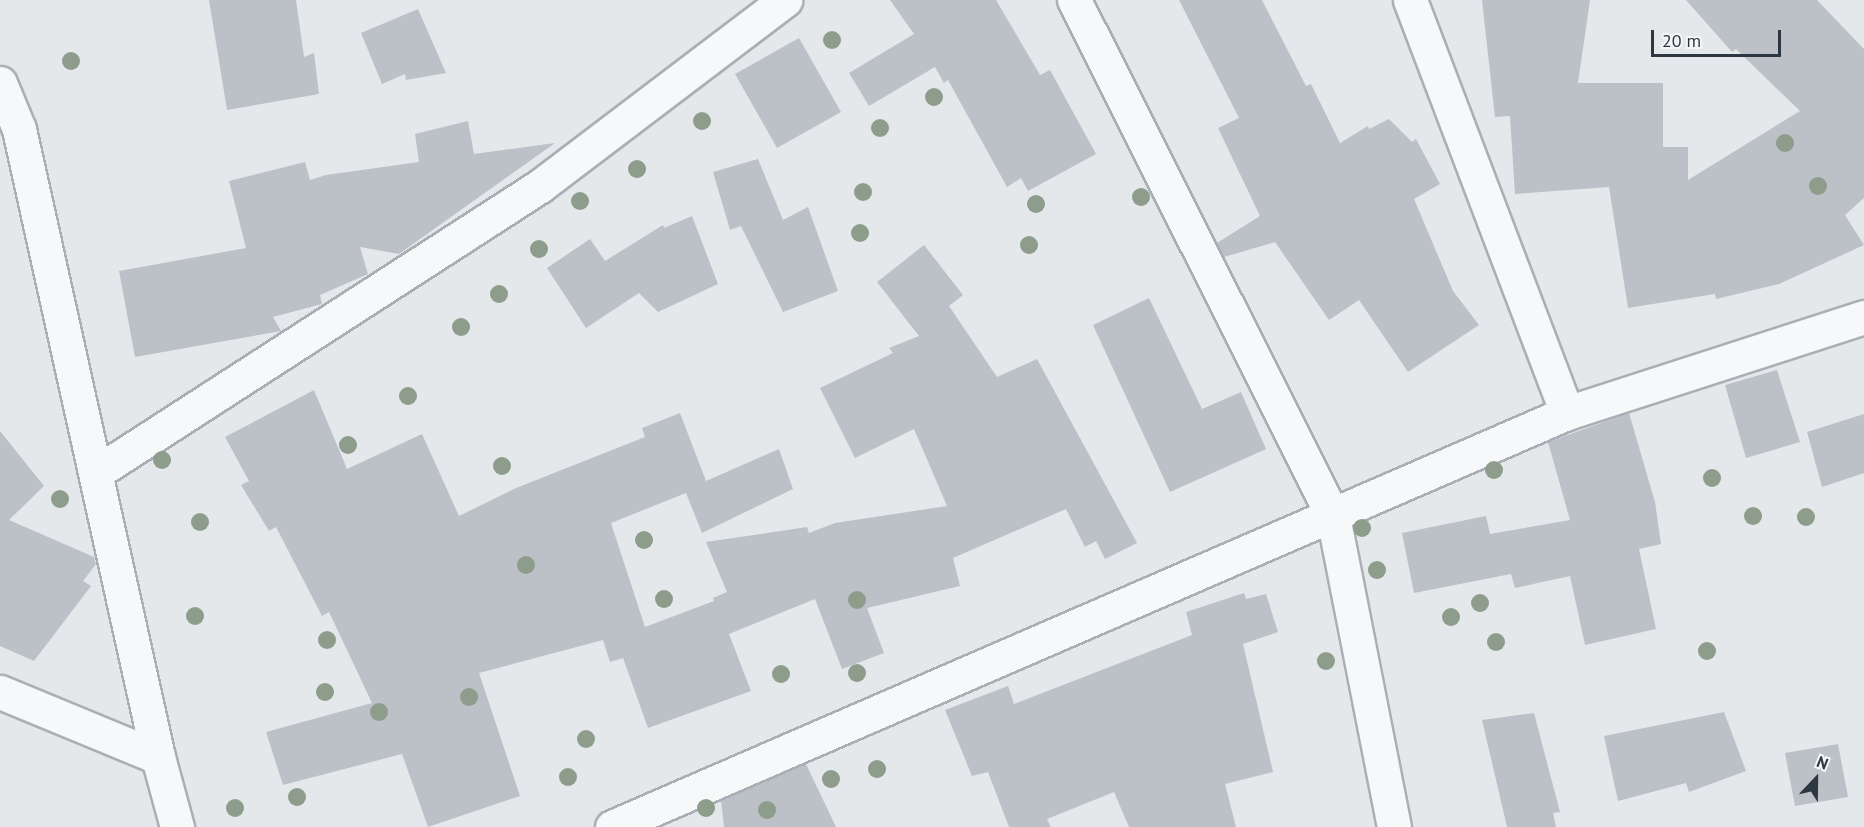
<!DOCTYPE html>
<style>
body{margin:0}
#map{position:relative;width:1864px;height:827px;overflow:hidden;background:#e4e8eb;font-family:"PT Sans",sans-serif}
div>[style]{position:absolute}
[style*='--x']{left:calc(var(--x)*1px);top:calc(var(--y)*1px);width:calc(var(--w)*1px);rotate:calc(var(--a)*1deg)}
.building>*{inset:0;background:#bcc1c7}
.roads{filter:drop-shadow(2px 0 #a9afb5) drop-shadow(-2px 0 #a9afb5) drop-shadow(0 2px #a9afb5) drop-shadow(0 -2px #a9afb5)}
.street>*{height:33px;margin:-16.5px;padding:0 16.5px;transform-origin:16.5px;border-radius:16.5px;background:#f7f8f9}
.trees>*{width:18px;height:18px;margin:-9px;border-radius:50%;background:#8d9c8b}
span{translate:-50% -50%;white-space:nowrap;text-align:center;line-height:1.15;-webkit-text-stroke:6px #f4f6f8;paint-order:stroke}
.north{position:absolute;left:1786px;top:749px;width:60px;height:60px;-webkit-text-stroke:4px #f4f6f8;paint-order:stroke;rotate:22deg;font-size:16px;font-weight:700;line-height:24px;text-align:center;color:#2d3742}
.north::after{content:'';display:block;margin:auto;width:21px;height:27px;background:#2d3742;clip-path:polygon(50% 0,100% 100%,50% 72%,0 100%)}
.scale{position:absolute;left:1651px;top:30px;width:130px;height:27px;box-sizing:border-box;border:3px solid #2d3742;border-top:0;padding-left:8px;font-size:18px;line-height:21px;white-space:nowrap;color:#2d3742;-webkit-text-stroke:4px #f4f6f8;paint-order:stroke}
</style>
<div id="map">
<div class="building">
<div style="clip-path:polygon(209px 0,296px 0,304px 57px,314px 53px,319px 94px,227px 110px)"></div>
<div style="clip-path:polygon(890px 0,996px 0,1040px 75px,1050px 70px,1096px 154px,1028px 191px,1021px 178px,1007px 187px,948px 80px,944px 83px,935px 67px,869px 106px,849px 73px,914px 34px)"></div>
<div style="clip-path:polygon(1179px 0,1262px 0,1306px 86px,1311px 84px,1340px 143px,1368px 126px,1369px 129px,1389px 119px,1412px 142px,1416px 139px,1440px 184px,1414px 199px,1453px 291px,1479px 325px,1408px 372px,1359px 300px,1329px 320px,1275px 242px,1224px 257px,1217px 243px,1260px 216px,1218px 128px,1239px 118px)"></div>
<div style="clip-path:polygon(1482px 0,1590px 0,1578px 83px,1663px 83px,1663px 147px,1688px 147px,1688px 180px,1800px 111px,1736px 49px,1732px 52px,1686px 0,1817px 0,1864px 49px,1864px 198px,1845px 215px,1864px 245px,1779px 284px,1716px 299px,1715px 294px,1628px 308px,1609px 187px,1515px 194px,1510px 116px,1495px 117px)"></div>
<div style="clip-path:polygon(418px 9px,446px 73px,406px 80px,405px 74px,382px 84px,361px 33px)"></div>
<div style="clip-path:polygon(799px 38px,841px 112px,777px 148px,735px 74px)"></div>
<div style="clip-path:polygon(468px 121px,474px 154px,555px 143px,399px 254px,360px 247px,368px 274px,320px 295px,322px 304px,273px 317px,281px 331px,135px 357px,119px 271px,246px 248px,229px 181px,305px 162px,310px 180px,326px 175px,419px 162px,415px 134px)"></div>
<div style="clip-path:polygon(758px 159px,783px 220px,808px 207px,838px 291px,783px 312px,741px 226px,730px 230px,713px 172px)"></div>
<div style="clip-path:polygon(692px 216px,718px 284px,658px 312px,639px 293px,586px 328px,547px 268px,590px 239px,605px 261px,663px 225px,664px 228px)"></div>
<div style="clip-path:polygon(924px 245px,963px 295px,949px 306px,997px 377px,1037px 359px,1137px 543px,1105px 559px,1096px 541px,1085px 547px,1066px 509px,953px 558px,960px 586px,867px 608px,884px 653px,842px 669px,815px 599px,729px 634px,751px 691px,648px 728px,623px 658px,610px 662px,603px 640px,479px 673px,520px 796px,428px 827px,402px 754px,283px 785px,266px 732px,372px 703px,329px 612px,322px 616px,276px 527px,269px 531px,241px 485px,249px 481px,225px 437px,314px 390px,347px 469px,422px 434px,459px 516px,516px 488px,645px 437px,642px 428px,680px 413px,706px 481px,779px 449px,793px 489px,702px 533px,686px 493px,611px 523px,645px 627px,714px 601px,713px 598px,727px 592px,706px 542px,807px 527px,809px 533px,835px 523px,947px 506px,914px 429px,855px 458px,820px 388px,893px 353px,889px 348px,919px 336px,877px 282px)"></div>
<div style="clip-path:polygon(1149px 298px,1202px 409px,1241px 392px,1266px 449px,1170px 492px,1093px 325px)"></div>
<div style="clip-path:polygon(1777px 370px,1800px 442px,1746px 458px,1725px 385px)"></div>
<div style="clip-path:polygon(1629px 413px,1655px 502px,1661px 544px,1639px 549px,1656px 629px,1585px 645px,1570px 576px,1515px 588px,1511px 574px,1414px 593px,1402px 533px,1486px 516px,1490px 534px,1570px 520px,1548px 442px)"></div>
<div style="clip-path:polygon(1864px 414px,1864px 473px,1822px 487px,1807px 432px)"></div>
<div style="clip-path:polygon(0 431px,44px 486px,9px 520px,94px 557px,96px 564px,83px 581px,91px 586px,34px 661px,0 646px)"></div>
<div style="clip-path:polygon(1244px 593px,1246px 599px,1266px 594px,1278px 632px,1243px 644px,1273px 772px,1225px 784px,1236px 827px,1129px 827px,1114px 792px,1047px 819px,1051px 827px,1009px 827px,988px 772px,972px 776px,945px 710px,1008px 686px,1014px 704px,1192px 635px,1186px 612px)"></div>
<div style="clip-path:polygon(1724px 712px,1746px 771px,1689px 792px,1686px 783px,1618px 801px,1604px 736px)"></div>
<div style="clip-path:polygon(1534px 713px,1560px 812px,1553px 813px,1556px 827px,1507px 827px,1482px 720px)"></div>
<div style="clip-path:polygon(1838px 744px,1848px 797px,1795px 806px,1785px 753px)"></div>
<div style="clip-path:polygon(806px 764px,836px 827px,724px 827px,721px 800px)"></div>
</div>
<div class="roads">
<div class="street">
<div style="--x:1074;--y:0;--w:577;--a:63.35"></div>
<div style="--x:1333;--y:516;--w:317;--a:78.9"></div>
<div style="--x:1410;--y:0;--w:442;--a:69.2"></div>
<div style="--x:0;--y:83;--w:50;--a:67.6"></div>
<div style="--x:19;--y:129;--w:643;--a:77.52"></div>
<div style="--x:158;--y:757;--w:73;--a:74.8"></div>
<div style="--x:97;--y:472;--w:527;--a:-32.85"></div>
<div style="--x:540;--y:186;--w:308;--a:-37.2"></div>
<div style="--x:0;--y:692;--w:171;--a:22.4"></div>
<div style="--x:612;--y:827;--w:1041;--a:-23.44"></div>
<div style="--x:1567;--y:413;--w:312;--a:-17.9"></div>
</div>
</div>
<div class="trees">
<div style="left:832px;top:40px"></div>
<div style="left:71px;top:61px"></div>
<div style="left:934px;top:97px"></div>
<div style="left:702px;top:121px"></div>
<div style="left:880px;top:128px"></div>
<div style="left:1785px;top:143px"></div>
<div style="left:637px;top:169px"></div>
<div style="left:1818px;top:186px"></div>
<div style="left:863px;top:192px"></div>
<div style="left:1141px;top:197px"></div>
<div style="left:580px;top:201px"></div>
<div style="left:1036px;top:204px"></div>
<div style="left:860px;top:233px"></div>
<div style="left:1029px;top:245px"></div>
<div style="left:539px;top:249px"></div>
<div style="left:499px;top:294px"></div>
<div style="left:461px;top:327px"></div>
<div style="left:408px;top:396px"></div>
<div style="left:348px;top:445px"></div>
<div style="left:162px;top:460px"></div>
<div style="left:502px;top:466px"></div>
<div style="left:1494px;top:470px"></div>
<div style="left:1712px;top:478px"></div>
<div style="left:60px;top:499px"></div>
<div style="left:1753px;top:516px"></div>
<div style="left:1806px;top:517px"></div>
<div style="left:200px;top:522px"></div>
<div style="left:1362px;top:528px"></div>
<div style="left:644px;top:540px"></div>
<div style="left:526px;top:565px"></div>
<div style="left:1377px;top:570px"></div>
<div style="left:664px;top:599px"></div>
<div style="left:857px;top:600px"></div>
<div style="left:1480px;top:603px"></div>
<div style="left:195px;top:616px"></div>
<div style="left:1451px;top:617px"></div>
<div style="left:327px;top:640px"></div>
<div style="left:1496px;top:642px"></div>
<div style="left:1707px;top:651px"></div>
<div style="left:1326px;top:661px"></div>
<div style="left:857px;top:673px"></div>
<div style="left:781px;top:674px"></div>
<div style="left:325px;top:692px"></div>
<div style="left:469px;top:697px"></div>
<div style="left:379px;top:712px"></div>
<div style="left:586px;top:739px"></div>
<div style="left:877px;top:769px"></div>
<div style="left:568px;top:777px"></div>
<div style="left:831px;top:779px"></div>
<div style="left:297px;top:797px"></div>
<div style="left:235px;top:808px"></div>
<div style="left:706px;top:808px"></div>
<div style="left:767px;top:810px"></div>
</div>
<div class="north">N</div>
<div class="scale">20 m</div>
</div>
